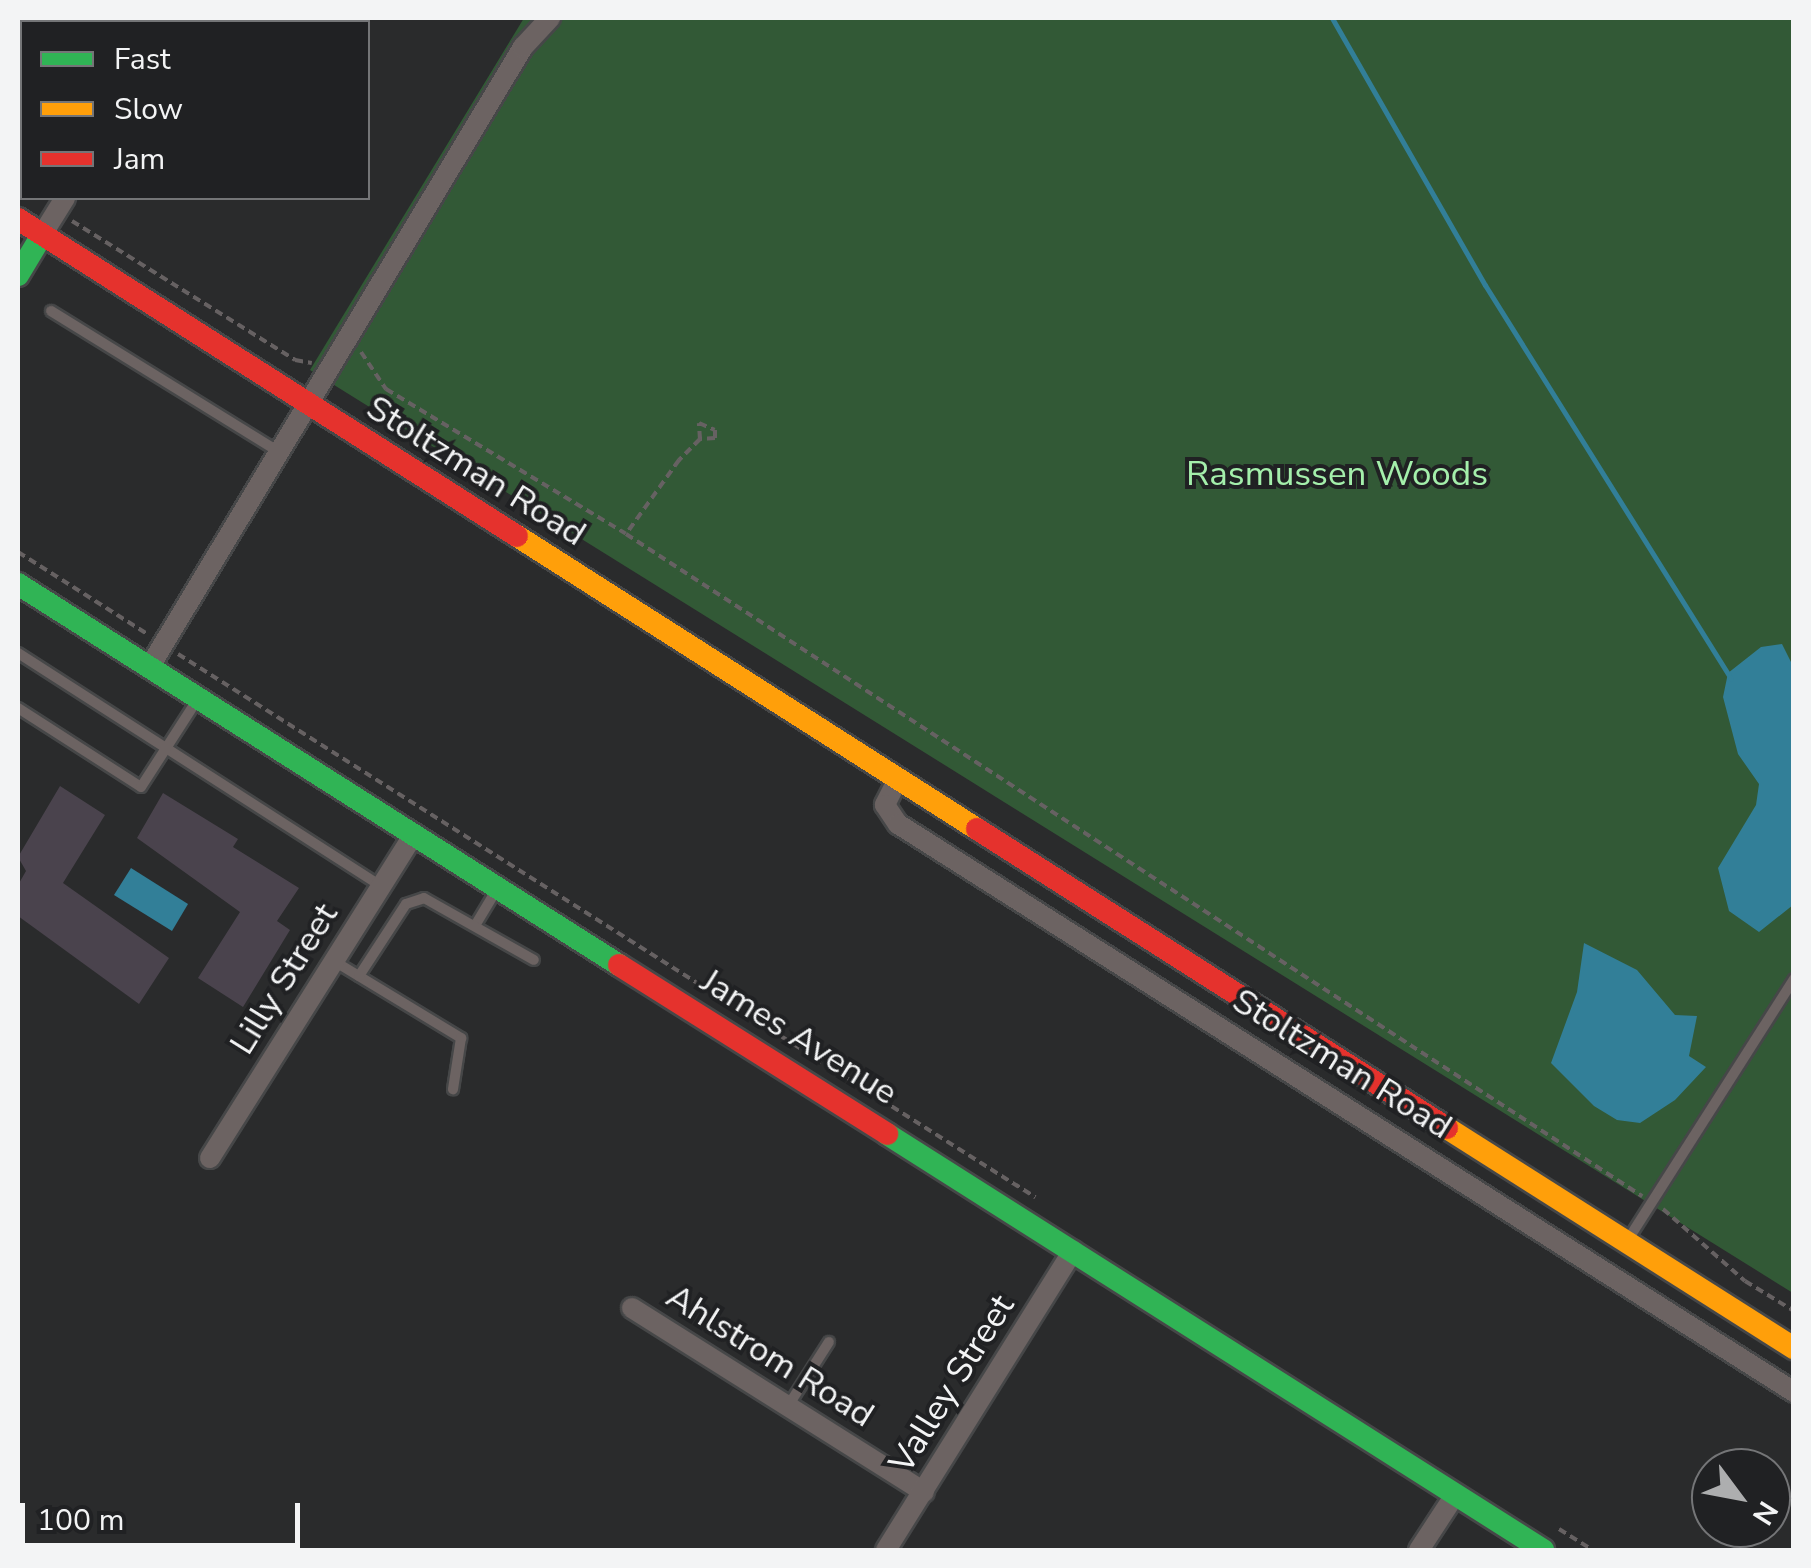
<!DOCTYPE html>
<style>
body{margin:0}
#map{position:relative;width:1811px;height:1568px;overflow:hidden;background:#2a2b2c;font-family:"Nunito Sans",sans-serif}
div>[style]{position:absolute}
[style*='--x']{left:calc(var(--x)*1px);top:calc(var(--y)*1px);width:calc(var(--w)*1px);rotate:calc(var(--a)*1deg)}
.green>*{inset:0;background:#325936}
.water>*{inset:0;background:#327f98}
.stream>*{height:5px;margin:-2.5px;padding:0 2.5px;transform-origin:2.5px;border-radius:2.5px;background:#327f98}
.building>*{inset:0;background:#4a434d}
.path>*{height:4px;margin-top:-2px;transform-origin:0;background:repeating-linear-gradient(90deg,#666162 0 8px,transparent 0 13px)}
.roads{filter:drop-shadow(2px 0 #464748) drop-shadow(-2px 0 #464748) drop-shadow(0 2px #464748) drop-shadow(0 -2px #464748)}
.lane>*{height:10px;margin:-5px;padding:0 5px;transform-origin:5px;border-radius:5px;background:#6c6362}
.street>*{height:20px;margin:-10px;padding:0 10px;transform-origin:10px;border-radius:10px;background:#6c6362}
.fast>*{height:22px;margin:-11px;padding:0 11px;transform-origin:11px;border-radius:11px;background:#30b455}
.slow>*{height:22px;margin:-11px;padding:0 11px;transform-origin:11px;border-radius:11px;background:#ff9f0a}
.jam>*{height:22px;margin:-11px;padding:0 11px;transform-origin:11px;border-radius:11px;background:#e5322d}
span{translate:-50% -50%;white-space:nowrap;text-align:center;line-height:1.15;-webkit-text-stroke:8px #202123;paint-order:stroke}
.street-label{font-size:35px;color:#f3f4f5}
.park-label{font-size:35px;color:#a4efab}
.frame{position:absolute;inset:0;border:20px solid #f3f4f5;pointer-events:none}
.legend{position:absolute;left:20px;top:20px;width:350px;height:180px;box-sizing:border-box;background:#202123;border:2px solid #747577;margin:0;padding:12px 18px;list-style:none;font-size:30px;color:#f3f4f5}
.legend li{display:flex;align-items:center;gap:20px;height:50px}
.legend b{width:50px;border:2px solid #747577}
.north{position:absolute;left:1691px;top:1448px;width:100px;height:100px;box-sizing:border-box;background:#202123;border:2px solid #747577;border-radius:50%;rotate:122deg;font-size:28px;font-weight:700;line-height:40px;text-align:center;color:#f3f4f5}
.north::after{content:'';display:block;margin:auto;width:35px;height:45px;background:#adaeaf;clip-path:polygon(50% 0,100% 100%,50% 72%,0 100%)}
.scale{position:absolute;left:20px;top:1503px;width:280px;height:45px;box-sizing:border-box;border:5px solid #f3f4f5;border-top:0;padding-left:12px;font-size:30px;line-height:35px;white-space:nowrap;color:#f3f4f5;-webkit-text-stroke:8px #202123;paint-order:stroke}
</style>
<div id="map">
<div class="green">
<div style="clip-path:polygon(524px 18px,1793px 18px,1793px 1293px,310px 370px)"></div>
</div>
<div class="water">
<div style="clip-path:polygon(1782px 644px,1794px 668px,1793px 905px,1759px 932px,1729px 911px,1718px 868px,1756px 805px,1759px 784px,1738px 754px,1723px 697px,1728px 673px,1761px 647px)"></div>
<div style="clip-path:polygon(131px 868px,188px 904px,172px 931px,114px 895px)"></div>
<div style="clip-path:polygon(1584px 943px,1637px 970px,1675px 1015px,1697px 1016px,1689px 1056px,1706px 1067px,1675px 1100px,1640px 1123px,1617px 1120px,1594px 1106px,1551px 1063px,1577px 992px)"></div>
</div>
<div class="stream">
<div style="--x:1332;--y:18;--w:308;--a:60.2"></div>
<div style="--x:1485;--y:285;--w:464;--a:58"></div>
</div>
<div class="building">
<div style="clip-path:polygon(60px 786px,105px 815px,63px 883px,169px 958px,139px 1004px,18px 916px,18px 885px,26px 871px,18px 857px)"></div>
<div style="clip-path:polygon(163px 793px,238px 839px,233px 847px,299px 888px,277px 921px,290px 930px,243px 1007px,198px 978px,240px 912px,137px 838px)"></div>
</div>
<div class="path">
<div style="--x:18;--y:183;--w:5;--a:37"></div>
<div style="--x:72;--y:221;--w:263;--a:31.9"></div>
<div style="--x:295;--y:360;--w:17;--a:10"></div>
<div style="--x:361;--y:352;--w:45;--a:56"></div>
<div style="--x:386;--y:389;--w:280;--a:31.1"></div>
<div style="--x:700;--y:439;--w:16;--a:-94"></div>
<div style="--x:699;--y:423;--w:17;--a:24"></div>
<div style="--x:715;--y:430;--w:8;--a:90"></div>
<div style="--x:715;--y:438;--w:15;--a:176"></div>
<div style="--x:700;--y:439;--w:30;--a:135"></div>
<div style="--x:679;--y:460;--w:91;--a:125.6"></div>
<div style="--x:626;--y:534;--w:1213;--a:33.09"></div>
<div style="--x:18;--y:552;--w:155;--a:32.4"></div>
<div style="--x:178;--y:654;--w:1015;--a:32.36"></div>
<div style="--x:1663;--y:1209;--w:109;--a:41.3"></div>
<div style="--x:1745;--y:1281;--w:57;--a:31.5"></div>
<div style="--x:1559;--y:1529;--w:39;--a:32"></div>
</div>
<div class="roads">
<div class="lane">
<div style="--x:51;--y:311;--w:268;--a:31.7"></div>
<div style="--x:18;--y:653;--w:431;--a:32.7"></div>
<div style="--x:18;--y:708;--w:146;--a:32.7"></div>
<div style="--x:141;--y:787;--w:103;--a:-57.2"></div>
<div style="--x:476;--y:924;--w:41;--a:-59"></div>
<div style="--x:334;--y:961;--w:149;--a:31.2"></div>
<div style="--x:461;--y:1038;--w:52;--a:98.9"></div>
<div style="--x:359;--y:976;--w:86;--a:-56.9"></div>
<div style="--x:406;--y:904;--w:19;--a:-18"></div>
<div style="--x:424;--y:898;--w:126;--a:29.4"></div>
<div style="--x:1629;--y:1238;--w:307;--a:-57.5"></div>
<div style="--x:788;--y:1406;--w:76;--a:-57.4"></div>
</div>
<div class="street">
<div style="--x:175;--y:22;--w:5;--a:-53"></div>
<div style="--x:42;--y:235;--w:44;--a:-58.1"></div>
<div style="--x:149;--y:668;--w:725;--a:-58.94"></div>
<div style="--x:523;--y:47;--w:40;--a:-47"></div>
<div style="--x:898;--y:779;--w:29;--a:117"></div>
<div style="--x:885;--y:805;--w:23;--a:56"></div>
<div style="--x:898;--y:824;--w:1061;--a:32.37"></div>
<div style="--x:210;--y:1158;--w:381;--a:-57.8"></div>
<div style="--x:632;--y:1308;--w:345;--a:32.2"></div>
<div style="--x:886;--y:1550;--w:353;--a:-58"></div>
<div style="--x:1419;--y:1550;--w:66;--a:-56.8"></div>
</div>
<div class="fast">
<div style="--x:18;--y:275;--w:47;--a:-59"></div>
<div style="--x:18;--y:584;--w:712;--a:32.37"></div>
<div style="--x:887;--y:1134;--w:777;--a:32.38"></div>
</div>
<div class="slow">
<div style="--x:517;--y:536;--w:545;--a:32.5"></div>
<div style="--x:1447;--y:1128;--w:411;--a:32.4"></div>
</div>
<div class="jam">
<div style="--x:18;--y:219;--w:591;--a:32.43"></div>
<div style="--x:977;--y:829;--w:557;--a:32.46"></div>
<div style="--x:619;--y:965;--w:317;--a:32.2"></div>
</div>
</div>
<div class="street-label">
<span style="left:476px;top:471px;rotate:32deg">Stoltzman Road</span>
<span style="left:284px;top:979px;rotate:-58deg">Lilly Street</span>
<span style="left:799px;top:1037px;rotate:32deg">James Avenue</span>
<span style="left:1342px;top:1064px;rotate:32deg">Stoltzman Road</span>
<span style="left:770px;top:1356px;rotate:32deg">Ahlstrom Road</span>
<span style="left:952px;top:1384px;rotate:-58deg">Valley Street</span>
</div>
<div class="park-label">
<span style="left:1337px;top:474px">Rasmussen Woods</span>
</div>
<div class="frame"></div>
<ul class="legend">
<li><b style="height:12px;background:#30b455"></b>Fast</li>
<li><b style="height:12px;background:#ff9f0a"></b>Slow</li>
<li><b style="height:12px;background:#e5322d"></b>Jam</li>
</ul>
<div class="north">N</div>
<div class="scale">100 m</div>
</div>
